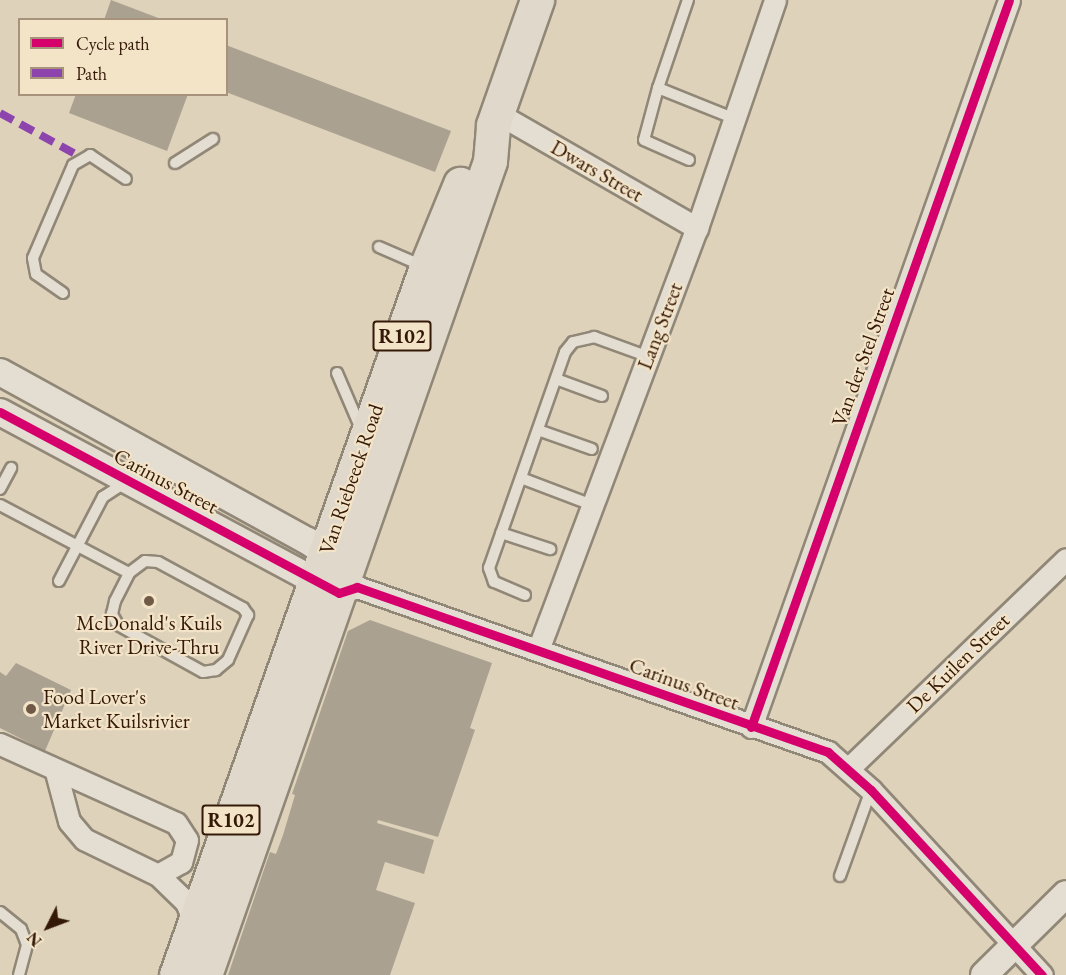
<!DOCTYPE html>
<style>
body{margin:0}
#map{position:relative;width:1066px;height:975px;overflow:hidden;background:#ded2ba;font-family:"EB Garamond",serif}
div>[style]{position:absolute}
[style*='--x']{left:calc(var(--x)*1px);top:calc(var(--y)*1px);width:calc(var(--w)*1px);rotate:calc(var(--a)*1deg)}
.building>*{inset:0;background:#aba191}
.roads{filter:drop-shadow(2px 0 #918777) drop-shadow(-2px 0 #918777) drop-shadow(0 2px #918777) drop-shadow(0 -2px #918777)}
.service>*{height:10px;margin:-5px;padding:0 5px;transform-origin:5px;border-radius:5px;background:#e4ded2}
.minor>*{height:21px;margin:-10.5px;padding:0 10.5px;transform-origin:10.5px;border-radius:10.5px;background:#e4ded2}
.tertiary>*{height:26px;margin:-13px;padding:0 13px;transform-origin:13px;border-radius:13px;background:#e4ded2}
.primary>*{height:33px;margin:-16.5px;padding:0 16.5px;transform-origin:16.5px;border-radius:16.5px;background:#e0d8ca}
.quiet>*{height:8px;margin-top:-4px;transform-origin:0;background:repeating-linear-gradient(90deg,#8e44ad 0 15px,transparent 0 23px)}
.cycleway>*{height:9px;margin:-4.5px;padding:0 4.5px;transform-origin:4.5px;border-radius:4.5px;background:#d6006c}
.dots>*{width:16px;height:16px;translate:-50% -50%;box-sizing:border-box;border:3px solid #f3e4c8;border-radius:50%}
span{translate:-50% -50%;white-space:nowrap;text-align:center;line-height:1.15;-webkit-text-stroke:4.5px #f3e4c8;paint-order:stroke}
.shield-label span{padding:2px 4px;background:#f3e4c8;border:2px solid;border-radius:4px;-webkit-text-stroke-width:0}
.shield-label{font-size:20px;color:#341808;font-weight:700}
.street-label{font-size:21px;color:#341808}
.poi-label{font-size:21px;color:#341808}
.left{translate:0 -50%;text-align:left}
.legend{position:absolute;left:18px;top:18px;width:210px;height:78px;box-sizing:border-box;background:#f3e4c8;border:2px solid #a7927b;margin:0;padding:8px 10px;list-style:none;font-size:18px;color:#341808}
.legend li{display:flex;align-items:center;gap:12px;height:30px}
.legend b{width:30px;border:2px solid #a7927b}
.north{position:absolute;left:18px;top:897px;width:60px;height:60px;-webkit-text-stroke:4px #f3e4c8;paint-order:stroke;rotate:228deg;font-size:16px;font-weight:700;line-height:24px;text-align:center;color:#341808}
.north::after{content:'';display:block;margin:auto;width:21px;height:27px;background:#341808;clip-path:polygon(50% 0,100% 100%,50% 72%,0 100%)}
</style>
<div id="map">
<div class="building">
<div style="clip-path:polygon(111px 0,161px 19px,161px 20px,104px 20px)"></div>
<div style="clip-path:polygon(226px 45px,451px 131px,435px 172px,226px 92px)"></div>
<div style="clip-path:polygon(76px 94px,188px 94px,167px 151px,69px 113px)"></div>
<div style="clip-path:polygon(370px 620px,492px 663px,470px 728px,475px 730px,438px 837px,378px 820px,377px 823px,434px 840px,424px 874px,385px 862px,376px 890px,415px 903px,390px 975px,228px 975px,270px 852px,276px 854px,283px 835px,295px 795px,292px 794px,348px 631px)"></div>
<div style="clip-path:polygon(16px 663px,71px 690px,45px 751px,0 728px,0 672px,6px 676px)"></div>
</div>
<div class="roads">
<div class="service">
<div style="--x:658;--y:88;--w:93;--a:-71.2"></div>
<div style="--x:689;--y:160;--w:49;--a:-156"></div>
<div style="--x:644;--y:140;--w:54;--a:-74.9"></div>
<div style="--x:658;--y:88;--w:83;--a:21.9"></div>
<div style="--x:175;--y:163;--w:45;--a:-32.3"></div>
<div style="--x:379;--y:247;--w:48;--a:23.4"></div>
<div style="--x:63;--y:293;--w:33;--a:-145"></div>
<div style="--x:36;--y:274;--w:16;--a:-101"></div>
<div style="--x:33;--y:258;--w:101;--a:-66.7"></div>
<div style="--x:73;--y:165;--w:20;--a:-30"></div>
<div style="--x:90;--y:155;--w:43;--a:33.7"></div>
<div style="--x:337;--y:373;--w:61;--a:66.8"></div>
<div style="--x:556;--y:379;--w:49;--a:20.3"></div>
<div style="--x:538;--y:430;--w:57;--a:19.4"></div>
<div style="--x:521;--y:478;--w:76;--a:20.8"></div>
<div style="--x:0;--y:489;--w:24;--a:-62"></div>
<div style="--x:0;--y:505;--w:146;--a:27.8"></div>
<div style="--x:501;--y:533;--w:52;--a:18.1"></div>
<div style="--x:145;--y:561;--w:13;--a:4"></div>
<div style="--x:158;--y:562;--w:97;--a:28.4"></div>
<div style="--x:243;--y:608;--w:9;--a:54"></div>
<div style="--x:248;--y:615;--w:49;--a:114"></div>
<div style="--x:228;--y:660;--w:16;--a:140"></div>
<div style="--x:216;--y:670;--w:13;--a:171"></div>
<div style="--x:203;--y:672;--w:97;--a:-151.1"></div>
<div style="--x:118;--y:625;--w:13;--a:-119"></div>
<div style="--x:112;--y:614;--w:13;--a:-77"></div>
<div style="--x:115;--y:601;--w:31;--a:-63"></div>
<div style="--x:129;--y:573;--w:20;--a:-37"></div>
<div style="--x:59;--y:581;--w:95;--a:-62.4"></div>
<div style="--x:103;--y:497;--w:30;--a:-33"></div>
<div style="--x:525;--y:595;--w:34;--a:-157"></div>
<div style="--x:494;--y:582;--w:15;--a:-110"></div>
<div style="--x:489;--y:568;--w:229;--a:-70.6"></div>
<div style="--x:565;--y:352;--w:13;--a:-51"></div>
<div style="--x:573;--y:342;--w:22;--a:-13"></div>
<div style="--x:594;--y:337;--w:59;--a:20"></div>
<div style="--x:840;--y:876;--w:91;--a:-70.2"></div>
<div style="--x:0;--y:912;--w:27;--a:39"></div>
<div style="--x:21;--y:929;--w:17;--a:69"></div>
<div style="--x:27;--y:945;--w:31;--a:105"></div>
</div>
<div class="minor">
<div style="--x:497;--y:113;--w:231;--a:29.9"></div>
<div style="--x:339;--y:593;--w:19;--a:-18"></div>
<div style="--x:357;--y:587;--w:499;--a:19.3"></div>
<div style="--x:828;--y:752;--w:57;--a:41.5"></div>
<div style="--x:871;--y:790;--w:252;--a:47.3"></div>
<div style="--x:538;--y:650;--w:451;--a:-69.4"></div>
<div style="--x:697;--y:228;--w:241;--a:-71.1"></div>
<div style="--x:751;--y:727;--w:771;--a:-70.46"></div>
<div style="--x:0;--y:744;--w:193;--a:24.2"></div>
<div style="--x:176;--y:823;--w:20;--a:57"></div>
<div style="--x:187;--y:840;--w:23;--a:105"></div>
<div style="--x:181;--y:862;--w:26;--a:151"></div>
<div style="--x:158;--y:875;--w:82;--a:-154.1"></div>
<div style="--x:84;--y:839;--w:23;--a:-130"></div>
<div style="--x:69;--y:821;--w:51;--a:-104.9"></div>
<div style="--x:849;--y:768;--w:301;--a:-43.9"></div>
<div style="--x:158;--y:875;--w:39;--a:44"></div>
<div style="--x:186;--y:902;--w:24;--a:68"></div>
</div>
<div class="tertiary">
<div style="--x:0;--y:372;--w:351;--a:28.8"></div>
<div style="--x:308;--y:541;--w:38;--a:35"></div>
<div style="--x:0;--y:412;--w:374;--a:28.2"></div>
<div style="--x:984;--y:975;--w:115;--a:-44.6"></div>
</div>
<div class="primary">
<div style="--x:176;--y:975;--w:751;--a:-70.55"></div>
<div style="--x:426;--y:267;--w:90;--a:-67.7"></div>
<div style="--x:205;--y:975;--w:862;--a:-70.7"></div>
<div style="--x:490;--y:161;--w:36;--a:-85"></div>
<div style="--x:493;--y:125;--w:133;--a:-70.6"></div>
</div>
</div>
<div class="quiet">
<div style="--x:0;--y:113;--w:92;--a:28.5"></div>
</div>
<div class="cycleway">
<div style="--x:0;--y:412;--w:384;--a:28.1"></div>
<div style="--x:339;--y:593;--w:19;--a:-18"></div>
<div style="--x:357;--y:587;--w:499;--a:19.3"></div>
<div style="--x:828;--y:752;--w:57;--a:41.5"></div>
<div style="--x:871;--y:790;--w:252;--a:47.3"></div>
<div style="--x:751;--y:727;--w:771;--a:-70.46"></div>
</div>
<div class="dots">
<div style="left:149px;top:601px;background:#705946"></div>
<div style="left:31px;top:709px;background:#705946"></div>
</div>
<div class="shield-label">
<span style="left:402px;top:336px">R102</span>
<span style="left:231px;top:820px">R102</span>
</div>
<div class="street-label">
<span style="left:597px;top:171px;rotate:30deg">Dwars Street</span>
<span style="left:660px;top:326px;rotate:-69deg">Lang Street</span>
<span style="left:863px;top:357px;rotate:-70deg">Van der Stel Street</span>
<span style="left:351px;top:479px;rotate:-71deg">Van Riebeeck Road</span>
<span style="left:166px;top:481px;rotate:28deg">Carinus Street</span>
<span style="left:958px;top:663px;rotate:-44deg">De Kuilen Street</span>
<span style="left:684px;top:684px;rotate:20deg">Carinus Street</span>
</div>
<div class="poi-label">
<span style="left:149px;top:635px">McDonald's Kuils<br>River Drive-Thru</span>
<span class="left" style="left:43px;top:709px">Food Lover's<br>Market Kuilsrivier</span>
</div>
<ul class="legend">
<li><b style="height:8px;background:#d6006c"></b>Cycle path</li>
<li><b style="height:8px;background:#8e44ad"></b>Path</li>
</ul>
<div class="north">N</div>
</div>
